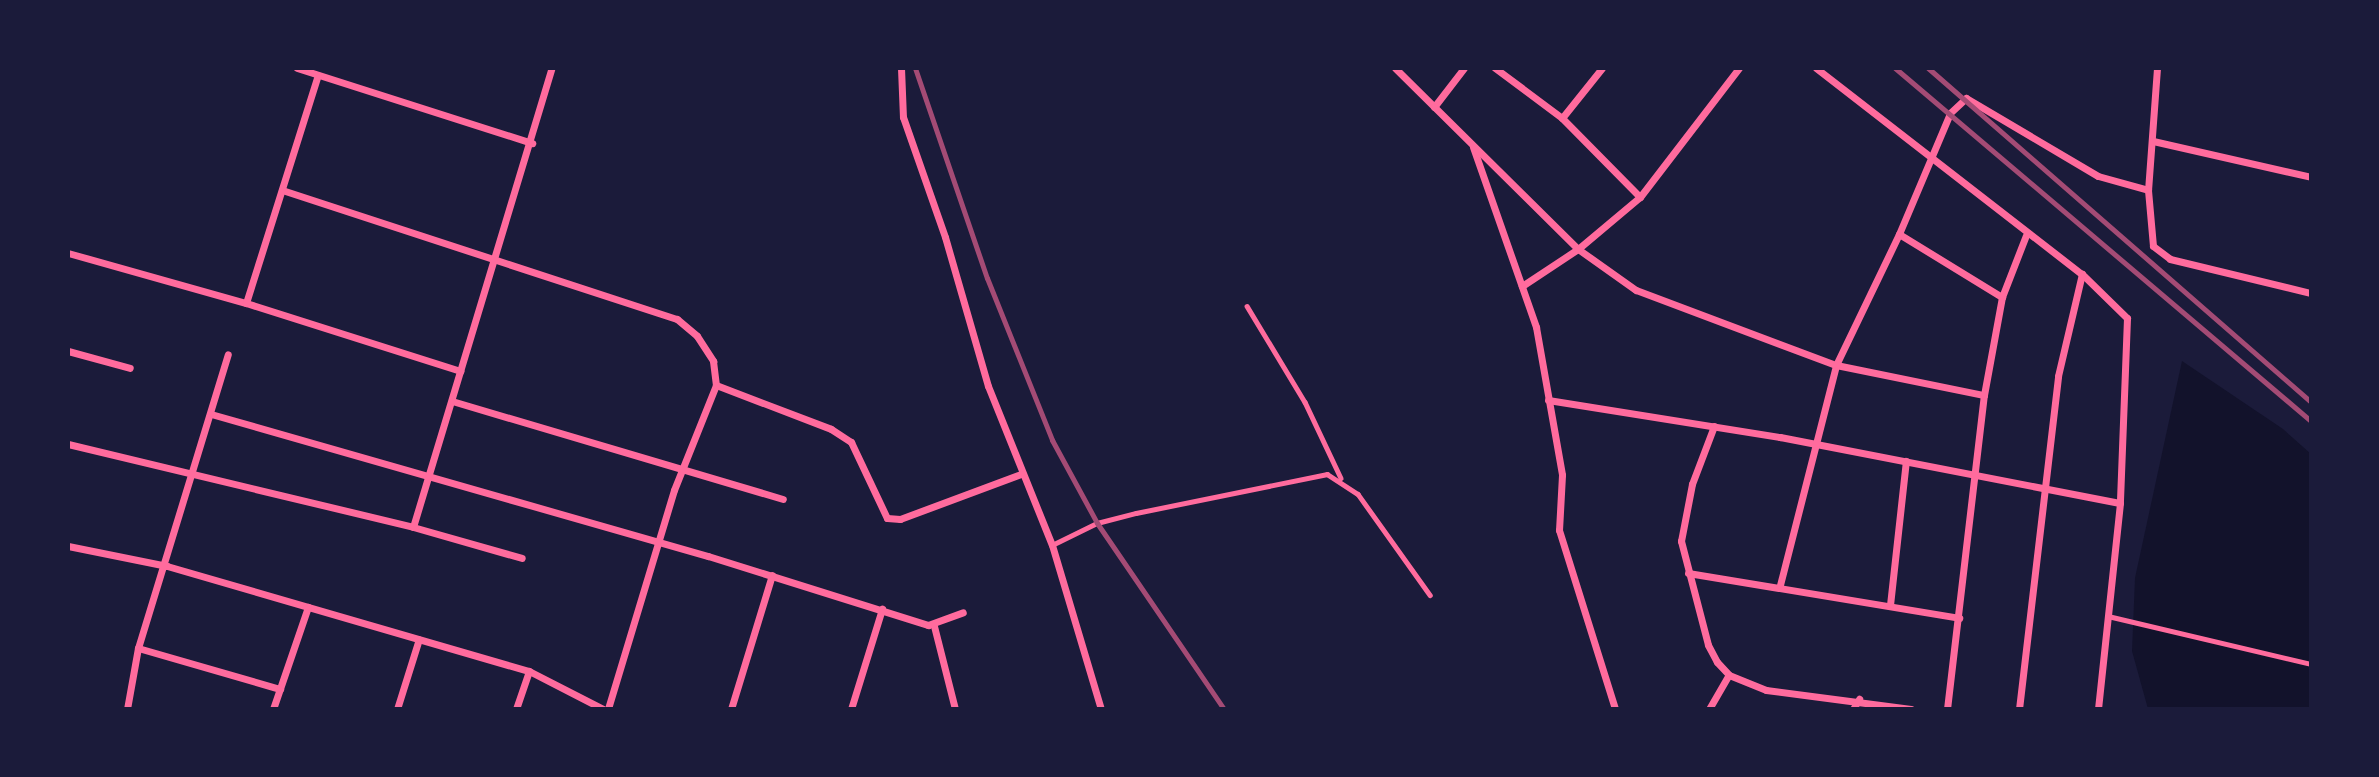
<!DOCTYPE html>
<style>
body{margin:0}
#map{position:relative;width:2379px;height:777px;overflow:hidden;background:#1b1b3a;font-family:"Sofia Sans Condensed",sans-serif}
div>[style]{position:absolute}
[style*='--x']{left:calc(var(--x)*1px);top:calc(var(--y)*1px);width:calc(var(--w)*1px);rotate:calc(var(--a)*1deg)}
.water>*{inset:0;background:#12122b}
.service>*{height:4.5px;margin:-2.25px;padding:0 2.25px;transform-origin:2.25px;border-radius:2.25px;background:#ff6b9d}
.minor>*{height:7px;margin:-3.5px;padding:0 3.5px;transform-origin:3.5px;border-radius:3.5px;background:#ff6b9d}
.rail>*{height:5px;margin:-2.5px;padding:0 2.5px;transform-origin:2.5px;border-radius:2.5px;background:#a44b75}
span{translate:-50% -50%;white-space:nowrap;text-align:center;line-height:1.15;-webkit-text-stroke:7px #1b1b3a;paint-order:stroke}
.frame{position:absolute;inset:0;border:70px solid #1b1b3a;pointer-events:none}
</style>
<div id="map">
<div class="water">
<div style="clip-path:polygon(2182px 361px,2283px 429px,2311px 454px,2311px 709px,2148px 709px,2132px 651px,2135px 578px)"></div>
</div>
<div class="service">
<div style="--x:1247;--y:306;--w:112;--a:58.9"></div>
<div style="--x:1305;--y:402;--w:84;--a:64.7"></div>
<div style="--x:1052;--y:545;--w:50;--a:-26.1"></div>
<div style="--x:1097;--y:523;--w:40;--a:-14.4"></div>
<div style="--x:1136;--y:513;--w:195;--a:-11.5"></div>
<div style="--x:1327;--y:474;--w:37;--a:33"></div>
<div style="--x:1358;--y:494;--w:124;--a:54.5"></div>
<div style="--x:2108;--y:616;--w:209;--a:13.3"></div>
</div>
<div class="minor">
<div style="--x:297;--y:68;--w:247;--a:17.7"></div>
<div style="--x:901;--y:68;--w:49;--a:87.7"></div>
<div style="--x:903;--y:117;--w:127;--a:70.7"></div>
<div style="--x:945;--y:237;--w:155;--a:73.9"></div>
<div style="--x:988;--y:386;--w:171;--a:68.1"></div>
<div style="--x:1052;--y:545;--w:171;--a:73.4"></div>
<div style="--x:1395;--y:68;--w:257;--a:44.7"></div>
<div style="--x:1578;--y:249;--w:71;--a:35.3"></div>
<div style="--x:1636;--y:290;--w:214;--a:20.6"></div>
<div style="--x:1836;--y:365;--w:151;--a:11.5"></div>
<div style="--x:1495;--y:68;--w:84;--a:36.7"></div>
<div style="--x:1562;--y:118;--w:111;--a:45.4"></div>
<div style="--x:1816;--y:68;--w:336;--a:37.8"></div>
<div style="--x:2082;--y:274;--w:63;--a:44.4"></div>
<div style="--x:2127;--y:318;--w:185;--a:92.2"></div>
<div style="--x:2120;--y:503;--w:207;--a:96.1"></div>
<div style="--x:2157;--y:68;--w:122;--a:94.2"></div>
<div style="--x:2148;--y:190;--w:56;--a:84.9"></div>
<div style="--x:2153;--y:246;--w:21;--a:37"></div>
<div style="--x:2170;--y:259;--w:145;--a:13.6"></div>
<div style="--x:1434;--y:107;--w:49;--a:-52.4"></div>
<div style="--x:1562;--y:118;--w:64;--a:-51.3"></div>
<div style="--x:2153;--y:141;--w:162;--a:12.8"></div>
<div style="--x:1473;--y:147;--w:191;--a:70.7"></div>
<div style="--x:1536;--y:327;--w:150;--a:80"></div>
<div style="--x:1562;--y:475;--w:55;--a:93.1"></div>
<div style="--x:1559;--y:530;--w:188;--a:72.6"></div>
<div style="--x:282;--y:190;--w:416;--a:18.1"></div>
<div style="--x:677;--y:319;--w:26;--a:40"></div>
<div style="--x:697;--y:336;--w:30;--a:57"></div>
<div style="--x:713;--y:361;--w:24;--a:83"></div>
<div style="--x:716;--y:385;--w:113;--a:111.8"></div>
<div style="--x:674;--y:490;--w:229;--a:106.8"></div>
<div style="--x:1899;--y:234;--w:121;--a:31.5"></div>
<div style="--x:68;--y:253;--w:185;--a:15.7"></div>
<div style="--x:246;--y:303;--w:225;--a:17.6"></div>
<div style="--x:1522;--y:286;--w:67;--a:-33.5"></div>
<div style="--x:1578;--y:249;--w:81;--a:-40"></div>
<div style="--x:1640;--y:197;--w:163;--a:-52.5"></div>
<div style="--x:246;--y:303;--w:239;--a:-72.5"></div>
<div style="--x:68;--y:351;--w:64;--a:15.3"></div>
<div style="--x:716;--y:385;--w:123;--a:20.9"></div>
<div style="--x:831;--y:429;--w:24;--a:33"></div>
<div style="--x:851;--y:442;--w:84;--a:64.7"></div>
<div style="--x:887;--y:518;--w:13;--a:4"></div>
<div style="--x:900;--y:519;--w:129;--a:-20.4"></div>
<div style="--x:1548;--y:400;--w:235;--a:9.1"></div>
<div style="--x:1780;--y:437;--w:346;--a:11"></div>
<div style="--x:452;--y:401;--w:345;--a:16.5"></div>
<div style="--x:211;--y:414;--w:517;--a:15.95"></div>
<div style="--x:708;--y:556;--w:231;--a:17.4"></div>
<div style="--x:928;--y:625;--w:37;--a:-20"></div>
<div style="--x:1714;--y:426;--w:62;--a:110.8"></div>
<div style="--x:1692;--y:484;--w:58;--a:100.9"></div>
<div style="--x:1681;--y:541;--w:107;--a:75.4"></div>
<div style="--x:1708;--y:645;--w:19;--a:62"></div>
<div style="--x:1717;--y:662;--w:18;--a:47"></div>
<div style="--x:1729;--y:675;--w:40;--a:22"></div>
<div style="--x:1766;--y:690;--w:146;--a:7.5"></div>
<div style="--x:68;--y:444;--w:355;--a:13.5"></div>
<div style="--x:413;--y:527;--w:113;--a:15.9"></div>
<div style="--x:413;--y:527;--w:480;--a:-73.2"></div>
<div style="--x:68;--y:546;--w:101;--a:11.4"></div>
<div style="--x:167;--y:566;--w:377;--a:16.2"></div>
<div style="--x:529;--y:671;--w:83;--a:27.2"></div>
<div style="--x:1688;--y:573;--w:275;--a:9.4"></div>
<div style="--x:1780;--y:585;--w:227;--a:-75.7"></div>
<div style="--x:1836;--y:365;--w:145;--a:-64.3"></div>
<div style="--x:1899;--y:234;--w:131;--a:-67.1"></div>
<div style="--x:1950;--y:113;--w:22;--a:-43"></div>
<div style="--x:1966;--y:98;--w:153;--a:30.6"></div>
<div style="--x:2098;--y:176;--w:52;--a:15.6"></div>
<div style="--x:1890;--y:605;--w:145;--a:-83.7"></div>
<div style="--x:934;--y:626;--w:86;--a:75.8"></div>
<div style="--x:138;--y:648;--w:148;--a:16.1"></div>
<div style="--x:127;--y:709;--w:62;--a:-79.8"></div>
<div style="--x:138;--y:648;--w:307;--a:-73"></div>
<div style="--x:273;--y:709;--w:108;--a:-71.1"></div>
<div style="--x:397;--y:709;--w:73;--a:-72.6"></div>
<div style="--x:516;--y:709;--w:40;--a:-71.1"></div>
<div style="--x:731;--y:709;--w:140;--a:-73"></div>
<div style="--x:851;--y:709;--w:105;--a:-72.8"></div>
<div style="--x:1709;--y:709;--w:39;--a:-60"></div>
<div style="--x:1853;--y:709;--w:12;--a:-59"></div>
<div style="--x:1947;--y:709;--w:316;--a:-83.3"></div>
<div style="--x:1984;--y:395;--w:100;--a:-79.6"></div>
<div style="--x:2002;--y:297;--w:66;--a:-68.8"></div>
<div style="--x:2019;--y:709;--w:335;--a:-83.3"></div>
<div style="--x:2058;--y:376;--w:105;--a:-76.8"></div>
</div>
<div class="rail">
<div style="--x:915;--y:68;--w:222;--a:71.1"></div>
<div style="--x:987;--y:278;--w:175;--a:68.1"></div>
<div style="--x:1052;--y:440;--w:94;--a:61.5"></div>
<div style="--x:1097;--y:523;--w:225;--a:55.7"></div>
<div style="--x:1895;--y:68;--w:546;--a:40.32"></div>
<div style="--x:1928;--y:68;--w:508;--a:41.09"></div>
</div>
<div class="frame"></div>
</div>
